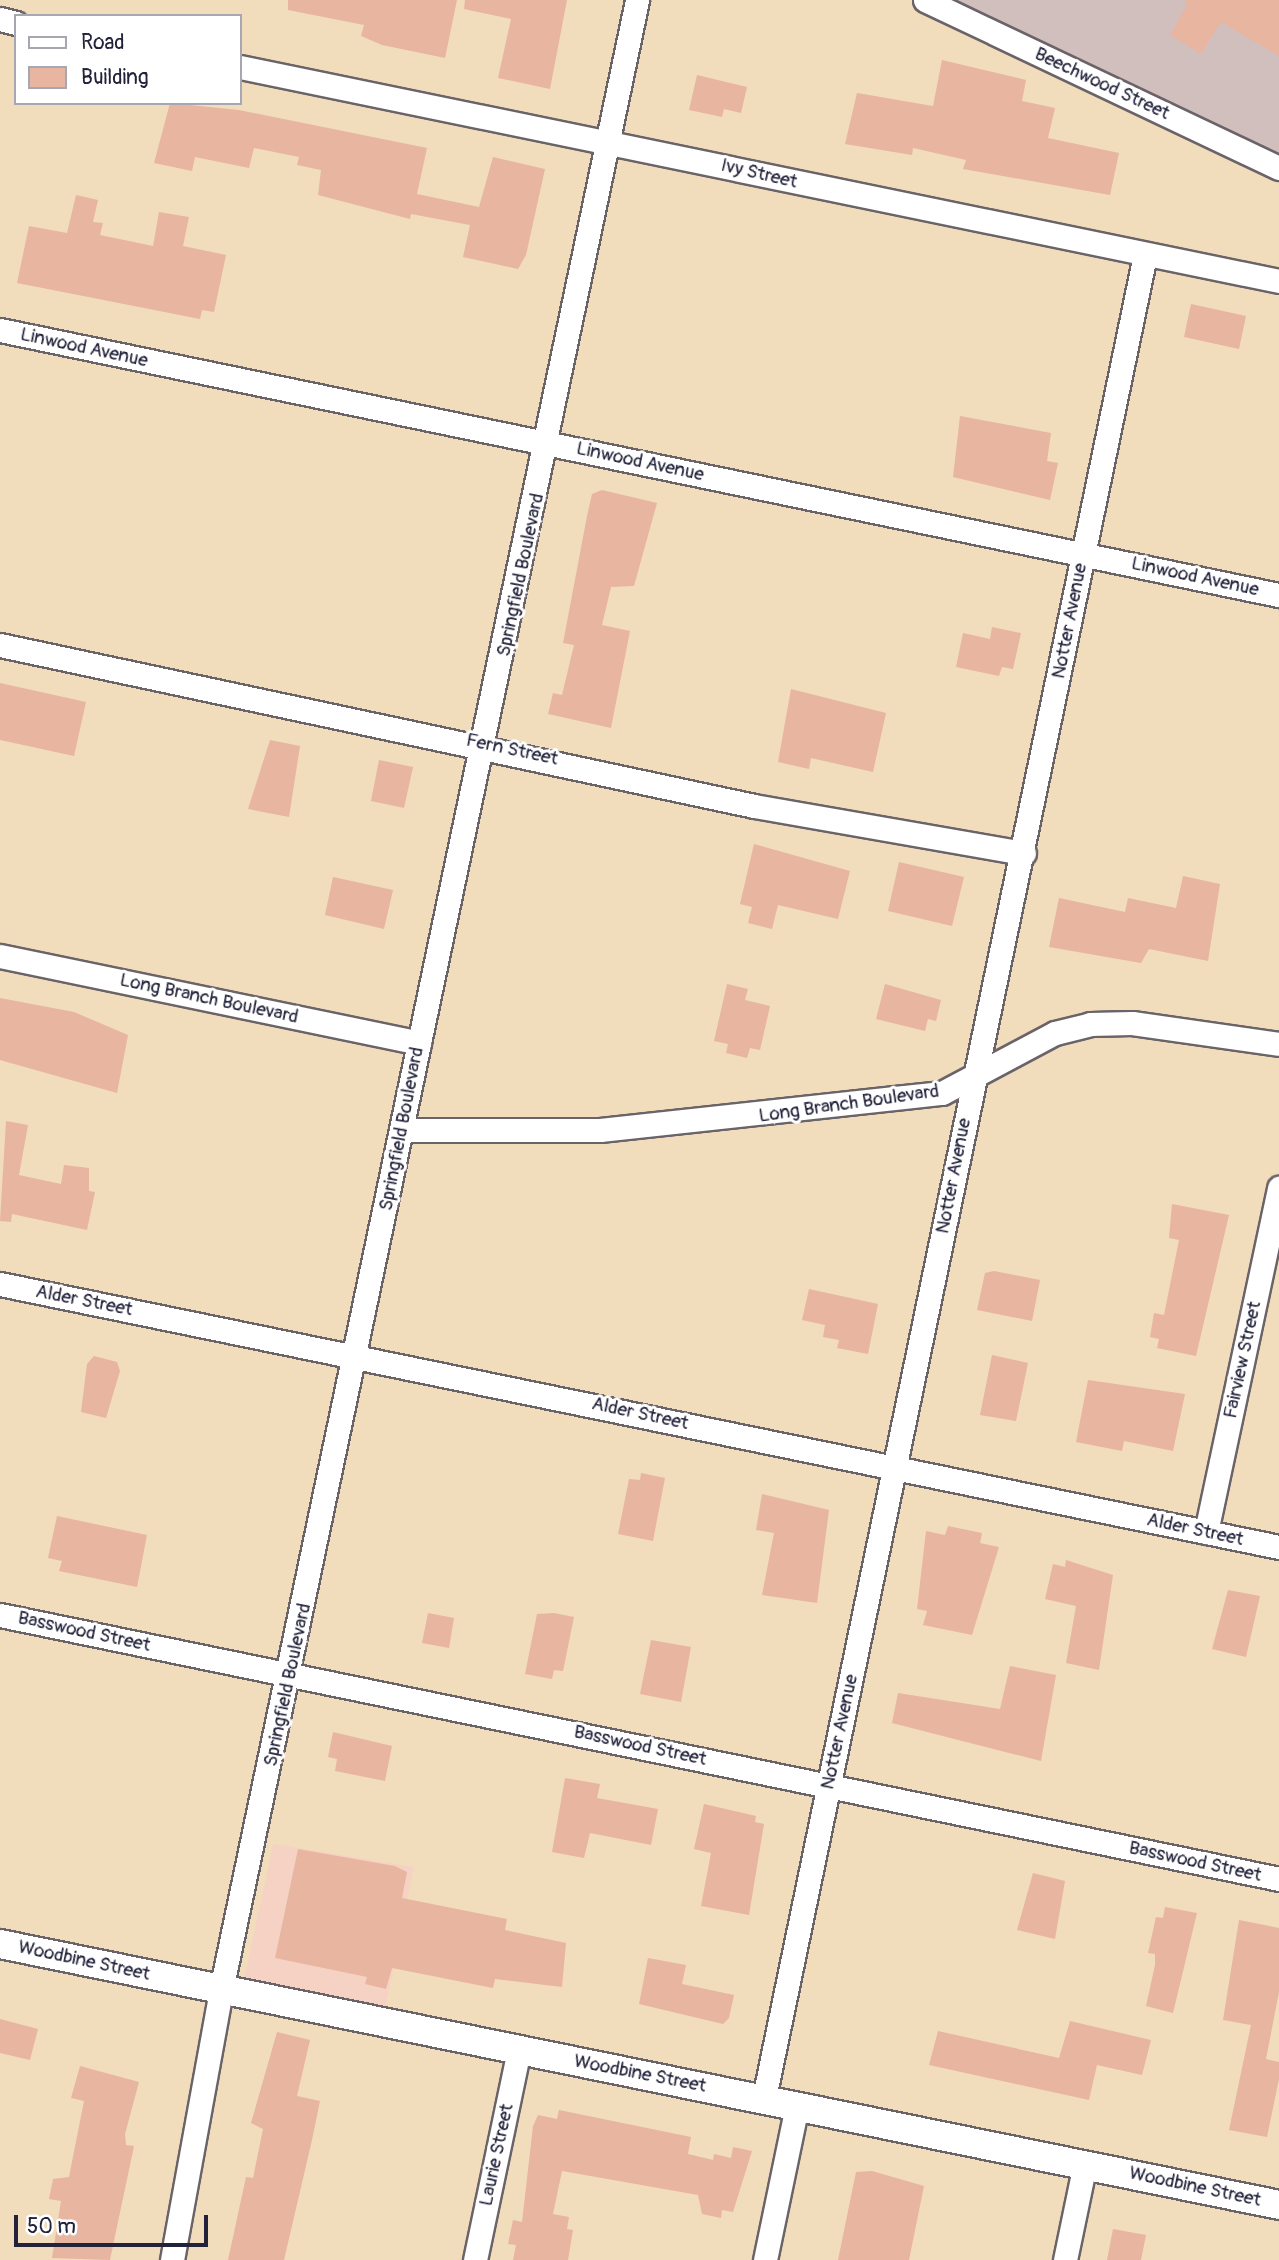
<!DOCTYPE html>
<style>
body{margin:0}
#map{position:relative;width:1279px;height:2260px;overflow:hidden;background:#f1dcbc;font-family:Pangolin,sans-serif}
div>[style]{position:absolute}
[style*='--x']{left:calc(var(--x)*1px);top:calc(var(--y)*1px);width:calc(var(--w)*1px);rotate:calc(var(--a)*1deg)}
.built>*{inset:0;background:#f6d2c4}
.industrial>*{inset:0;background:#d1bfbe}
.building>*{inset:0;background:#e8b5a0}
.roads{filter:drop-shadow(2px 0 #6a6368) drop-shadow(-2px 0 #6a6368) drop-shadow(0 2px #6a6368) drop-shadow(0 -2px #6a6368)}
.minor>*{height:23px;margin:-11.5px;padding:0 11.5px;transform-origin:11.5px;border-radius:11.5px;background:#fff}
.tertiary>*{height:28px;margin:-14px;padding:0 14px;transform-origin:14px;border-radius:14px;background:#fff}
span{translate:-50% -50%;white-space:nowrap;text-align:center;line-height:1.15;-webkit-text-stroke:6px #fff;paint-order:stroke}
.street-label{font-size:19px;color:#22223b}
.legend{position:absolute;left:14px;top:14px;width:228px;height:91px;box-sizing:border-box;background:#fff;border:2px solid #a7a7b1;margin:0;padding:9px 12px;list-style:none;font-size:21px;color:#22223b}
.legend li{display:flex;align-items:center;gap:14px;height:35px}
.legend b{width:35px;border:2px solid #a7a7b1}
.scale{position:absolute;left:14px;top:2215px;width:194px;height:32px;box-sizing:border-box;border:4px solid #22223b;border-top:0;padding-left:9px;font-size:21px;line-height:24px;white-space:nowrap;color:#22223b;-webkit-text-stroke:5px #fff;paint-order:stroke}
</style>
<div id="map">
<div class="built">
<div style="clip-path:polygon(273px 1844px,414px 1867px,385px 2009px,244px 1981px)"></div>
</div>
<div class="industrial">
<div style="clip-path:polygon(956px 0,1279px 0,1279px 155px)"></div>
</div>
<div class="building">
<div style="clip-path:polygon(288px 0,457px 0,445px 58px,382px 45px,361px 36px,364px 25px,288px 10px)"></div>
<div style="clip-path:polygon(465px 0,567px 0,550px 89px,498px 78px,511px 19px,464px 9px)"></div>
<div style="clip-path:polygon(1183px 0,1279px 0,1279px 56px,1221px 22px,1201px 54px,1170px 35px,1188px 3px)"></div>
<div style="clip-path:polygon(942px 60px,1026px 80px,1022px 101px,1055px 108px,1048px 138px,1119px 153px,1110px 195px,963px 169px,966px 160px,913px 148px,912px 155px,845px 144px,857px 93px,933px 106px)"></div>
<div style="clip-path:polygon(697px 75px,747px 87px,741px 113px,724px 109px,722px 117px,689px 110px)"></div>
<div style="clip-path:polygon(170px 103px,239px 110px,427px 148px,417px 194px,479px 207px,493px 157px,545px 169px,526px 255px,518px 269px,463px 257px,470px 225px,411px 214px,410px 219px,318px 195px,321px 170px,297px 165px,299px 157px,254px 148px,249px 168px,195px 157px,192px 171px,154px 163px)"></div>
<div style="clip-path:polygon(76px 195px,98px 200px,93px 222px,103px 223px,100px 235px,153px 246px,159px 212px,189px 217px,183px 246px,226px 255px,214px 312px,202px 310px,200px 319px,17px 283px,29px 226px,67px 233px)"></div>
<div style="clip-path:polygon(1191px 304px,1246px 316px,1239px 349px,1184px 337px)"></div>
<div style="clip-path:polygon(960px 416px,1051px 433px,1047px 461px,1058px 463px,1050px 500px,953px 477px)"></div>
<div style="clip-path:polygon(602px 490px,657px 503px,634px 586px,611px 587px,602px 625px,630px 631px,611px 728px,548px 714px,553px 693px,562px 695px,574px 645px,563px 643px,587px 516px,592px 494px)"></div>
<div style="clip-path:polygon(992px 627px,1021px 633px,1013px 669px,1002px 667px,999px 676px,956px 667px,963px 633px,990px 639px)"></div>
<div style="clip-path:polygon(0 683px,86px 702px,74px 756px,0 740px)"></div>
<div style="clip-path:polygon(791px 689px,886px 713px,873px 772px,811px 758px,809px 769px,778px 762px)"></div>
<div style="clip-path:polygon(270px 740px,300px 746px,289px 817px,248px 809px)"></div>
<div style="clip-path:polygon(379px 760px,413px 767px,404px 808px,371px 801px)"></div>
<div style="clip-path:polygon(754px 844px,850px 871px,838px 919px,778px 905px,772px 929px,748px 923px,752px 907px,740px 904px)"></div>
<div style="clip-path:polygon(899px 862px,964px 877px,952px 926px,888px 911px)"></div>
<div style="clip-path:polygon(1183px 876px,1220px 884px,1208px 961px,1149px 949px,1141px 963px,1049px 947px,1059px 898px,1125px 912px,1128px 898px,1176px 908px)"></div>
<div style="clip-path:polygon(333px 877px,393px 890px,384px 929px,325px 915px)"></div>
<div style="clip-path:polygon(727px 984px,748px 989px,745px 1000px,770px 1006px,760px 1050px,750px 1048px,747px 1058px,726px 1053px,728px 1044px,714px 1041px)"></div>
<div style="clip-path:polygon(885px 984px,941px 1000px,936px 1021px,928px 1019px,925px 1031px,876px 1019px)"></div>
<div style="clip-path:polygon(0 998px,74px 1012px,128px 1035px,117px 1093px,0 1060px)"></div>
<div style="clip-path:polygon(6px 1121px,28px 1125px,19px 1175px,61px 1184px,64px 1165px,89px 1168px,89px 1191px,95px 1192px,87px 1230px,12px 1214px,11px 1222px,0 1221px)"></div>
<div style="clip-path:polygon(1172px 1204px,1229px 1215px,1196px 1356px,1157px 1348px,1159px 1339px,1150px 1337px,1154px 1313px,1164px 1315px,1179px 1240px,1169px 1238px)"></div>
<div style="clip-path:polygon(994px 1271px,1040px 1280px,1032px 1321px,977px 1310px,985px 1273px)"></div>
<div style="clip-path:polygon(809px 1289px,878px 1304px,868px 1354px,837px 1348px,839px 1340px,823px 1337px,825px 1325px,802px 1320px)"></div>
<div style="clip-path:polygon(992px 1355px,1028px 1363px,1016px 1421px,980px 1415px)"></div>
<div style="clip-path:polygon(94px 1356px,117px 1362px,120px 1371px,106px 1418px,81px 1412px,87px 1364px)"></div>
<div style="clip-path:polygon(1088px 1380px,1185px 1394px,1173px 1451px,1124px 1441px,1122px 1451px,1076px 1442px)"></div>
<div style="clip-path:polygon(641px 1473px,665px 1478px,653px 1541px,618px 1534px,629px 1479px,640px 1480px)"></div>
<div style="clip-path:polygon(762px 1494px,829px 1510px,817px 1603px,762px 1595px,774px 1533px,756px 1530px)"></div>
<div style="clip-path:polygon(57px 1516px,147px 1535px,137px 1587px,59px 1571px,62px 1561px,48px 1558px)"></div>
<div style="clip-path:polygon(948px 1526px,982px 1533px,980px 1543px,999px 1547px,972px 1635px,923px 1625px,927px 1611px,917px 1609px,926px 1531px,945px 1535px)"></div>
<div style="clip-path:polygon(1066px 1560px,1113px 1575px,1099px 1670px,1066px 1663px,1076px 1606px,1045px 1599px,1053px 1564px,1065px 1567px)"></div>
<div style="clip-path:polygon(1228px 1590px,1260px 1596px,1246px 1657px,1212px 1649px)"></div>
<div style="clip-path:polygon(428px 1613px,454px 1618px,449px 1648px,422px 1643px)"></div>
<div style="clip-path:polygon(554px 1613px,574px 1617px,563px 1671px,554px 1670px,552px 1679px,525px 1674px,537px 1614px)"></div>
<div style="clip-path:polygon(651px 1640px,691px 1647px,681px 1702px,640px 1694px)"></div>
<div style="clip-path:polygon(1010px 1666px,1056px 1675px,1041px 1761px,892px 1723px,898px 1693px,1000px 1709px)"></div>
<div style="clip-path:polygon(333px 1732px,392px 1746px,385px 1781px,335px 1771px,337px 1759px,328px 1757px)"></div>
<div style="clip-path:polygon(565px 1778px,600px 1784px,597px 1798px,658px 1809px,651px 1845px,590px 1833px,584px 1858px,552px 1852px)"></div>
<div style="clip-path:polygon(704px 1804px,756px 1816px,755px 1822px,764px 1824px,749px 1915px,701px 1906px,711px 1853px,694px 1849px)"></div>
<div style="clip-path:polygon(298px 1849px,395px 1866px,407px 1872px,402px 1898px,507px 1919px,505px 1930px,566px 1943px,562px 1987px,495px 1979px,493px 1988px,392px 1968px,386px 1989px,365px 1984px,367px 1977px,275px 1958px)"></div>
<div style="clip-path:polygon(1033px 1873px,1065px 1881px,1055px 1939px,1017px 1930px)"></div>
<div style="clip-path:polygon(1165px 1907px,1197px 1913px,1173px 2013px,1146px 2006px,1155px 1965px,1155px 1954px,1148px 1953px,1156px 1917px,1163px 1918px)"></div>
<div style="clip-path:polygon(1239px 1920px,1279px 1928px,1279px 1992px,1266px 2059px,1279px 2062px,1279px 2079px,1267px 2137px,1229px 2130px,1251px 2025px,1223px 2020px)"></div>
<div style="clip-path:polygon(648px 1958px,686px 1965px,682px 1984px,734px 1995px,729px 2018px,723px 2024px,639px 2004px)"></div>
<div style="clip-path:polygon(0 2019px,38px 2029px,30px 2060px,0 2053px)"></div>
<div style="clip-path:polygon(1070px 2021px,1151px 2040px,1142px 2075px,1097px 2065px,1089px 2100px,929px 2065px,938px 2031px,1059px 2058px)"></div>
<div style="clip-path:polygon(277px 2032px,310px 2040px,297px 2096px,320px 2101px,312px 2140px,284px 2260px,228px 2260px,246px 2177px,253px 2178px,263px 2129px,251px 2123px)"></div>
<div style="clip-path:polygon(80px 2066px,139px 2082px,125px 2134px,126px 2145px,134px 2146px,110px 2260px,52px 2258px,61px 2201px,49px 2199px,53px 2179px,69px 2177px,84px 2101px,71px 2098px)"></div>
<div style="clip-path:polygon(559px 2110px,691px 2137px,688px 2154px,713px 2160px,714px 2154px,731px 2158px,733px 2147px,752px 2151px,733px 2212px,722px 2210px,721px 2218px,702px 2214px,698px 2195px,562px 2171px,553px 2214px,569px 2217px,567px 2229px,573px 2230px,568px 2260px,513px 2260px,516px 2245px,508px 2244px,513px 2220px,522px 2222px,533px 2126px,538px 2115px,557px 2119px)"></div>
<div style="clip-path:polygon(872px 2171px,924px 2186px,909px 2260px,838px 2260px,856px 2172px)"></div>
<div style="clip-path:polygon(1113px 2229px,1146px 2235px,1141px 2260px,1107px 2260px)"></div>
</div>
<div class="roads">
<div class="minor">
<div style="--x:925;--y:0;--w:392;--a:25.4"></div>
<div style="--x:0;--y:19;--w:16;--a:14"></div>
<div style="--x:240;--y:67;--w:1061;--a:11.64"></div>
<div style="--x:0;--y:330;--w:1306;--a:11.71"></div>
<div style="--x:0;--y:645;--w:771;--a:12.05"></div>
<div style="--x:754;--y:806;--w:274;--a:9.9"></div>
<div style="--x:0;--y:956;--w:428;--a:11.7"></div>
<div style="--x:402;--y:1130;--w:198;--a:0"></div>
<div style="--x:600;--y:1130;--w:344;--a:-6.2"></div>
<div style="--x:942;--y:1093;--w:128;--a:-28"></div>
<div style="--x:1055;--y:1033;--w:36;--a:-14"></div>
<div style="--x:1090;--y:1024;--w:42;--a:-1.4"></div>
<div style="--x:1132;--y:1023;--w:148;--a:8.1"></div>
<div style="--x:0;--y:1284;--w:1306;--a:11.62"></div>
<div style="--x:1206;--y:1532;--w:352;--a:-78"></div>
<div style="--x:0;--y:1615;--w:1306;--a:11.66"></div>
<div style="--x:764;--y:2098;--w:1882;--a:-78.32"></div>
<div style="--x:172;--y:2260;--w:274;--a:-79.7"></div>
<div style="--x:221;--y:1990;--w:2033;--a:-78.19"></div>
<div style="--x:475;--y:2260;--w:215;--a:-78.2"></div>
<div style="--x:765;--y:2260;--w:158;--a:-78.3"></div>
<div style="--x:1065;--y:2260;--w:99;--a:-78.3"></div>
</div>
<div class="tertiary">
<div style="--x:0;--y:1944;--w:1305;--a:11.53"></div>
</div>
</div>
<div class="street-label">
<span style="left:1102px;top:84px;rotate:25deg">Beechwood Street</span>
<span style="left:759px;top:174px;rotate:13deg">Ivy Street</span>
<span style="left:84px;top:348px;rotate:12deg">Linwood Avenue</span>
<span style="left:640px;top:462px;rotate:12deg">Linwood Avenue</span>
<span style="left:521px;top:575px;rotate:-78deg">Springfield Boulevard</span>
<span style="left:1195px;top:577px;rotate:12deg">Linwood Avenue</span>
<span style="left:1070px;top:621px;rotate:-79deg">Notter Avenue</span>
<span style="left:512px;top:750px;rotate:12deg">Fern Street</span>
<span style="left:209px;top:999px;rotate:12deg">Long Branch Boulevard</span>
<span style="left:849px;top:1104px;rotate:-8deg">Long Branch Boulevard</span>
<span style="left:402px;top:1129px;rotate:-79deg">Springfield Boulevard</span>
<span style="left:954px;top:1176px;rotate:-79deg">Notter Avenue</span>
<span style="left:84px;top:1301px;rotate:11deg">Alder Street</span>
<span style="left:1243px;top:1360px;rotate:-78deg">Fairview Street</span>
<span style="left:640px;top:1414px;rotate:12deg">Alder Street</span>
<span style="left:1195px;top:1530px;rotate:12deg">Alder Street</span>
<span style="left:84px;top:1632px;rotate:12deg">Basswood Street</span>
<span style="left:288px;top:1685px;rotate:-78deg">Springfield Boulevard</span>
<span style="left:840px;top:1732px;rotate:-78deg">Notter Avenue</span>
<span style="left:640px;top:1746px;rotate:12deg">Basswood Street</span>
<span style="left:1195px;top:1862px;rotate:12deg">Basswood Street</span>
<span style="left:84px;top:1961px;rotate:12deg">Woodbine Street</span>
<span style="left:640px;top:2074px;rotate:11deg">Woodbine Street</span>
<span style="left:497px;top:2155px;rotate:-78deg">Laurie Street</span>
<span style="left:1195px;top:2187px;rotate:12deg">Woodbine Street</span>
</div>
<ul class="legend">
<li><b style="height:9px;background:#fff"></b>Road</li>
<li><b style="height:19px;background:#e8b5a0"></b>Building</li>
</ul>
<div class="scale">50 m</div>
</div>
